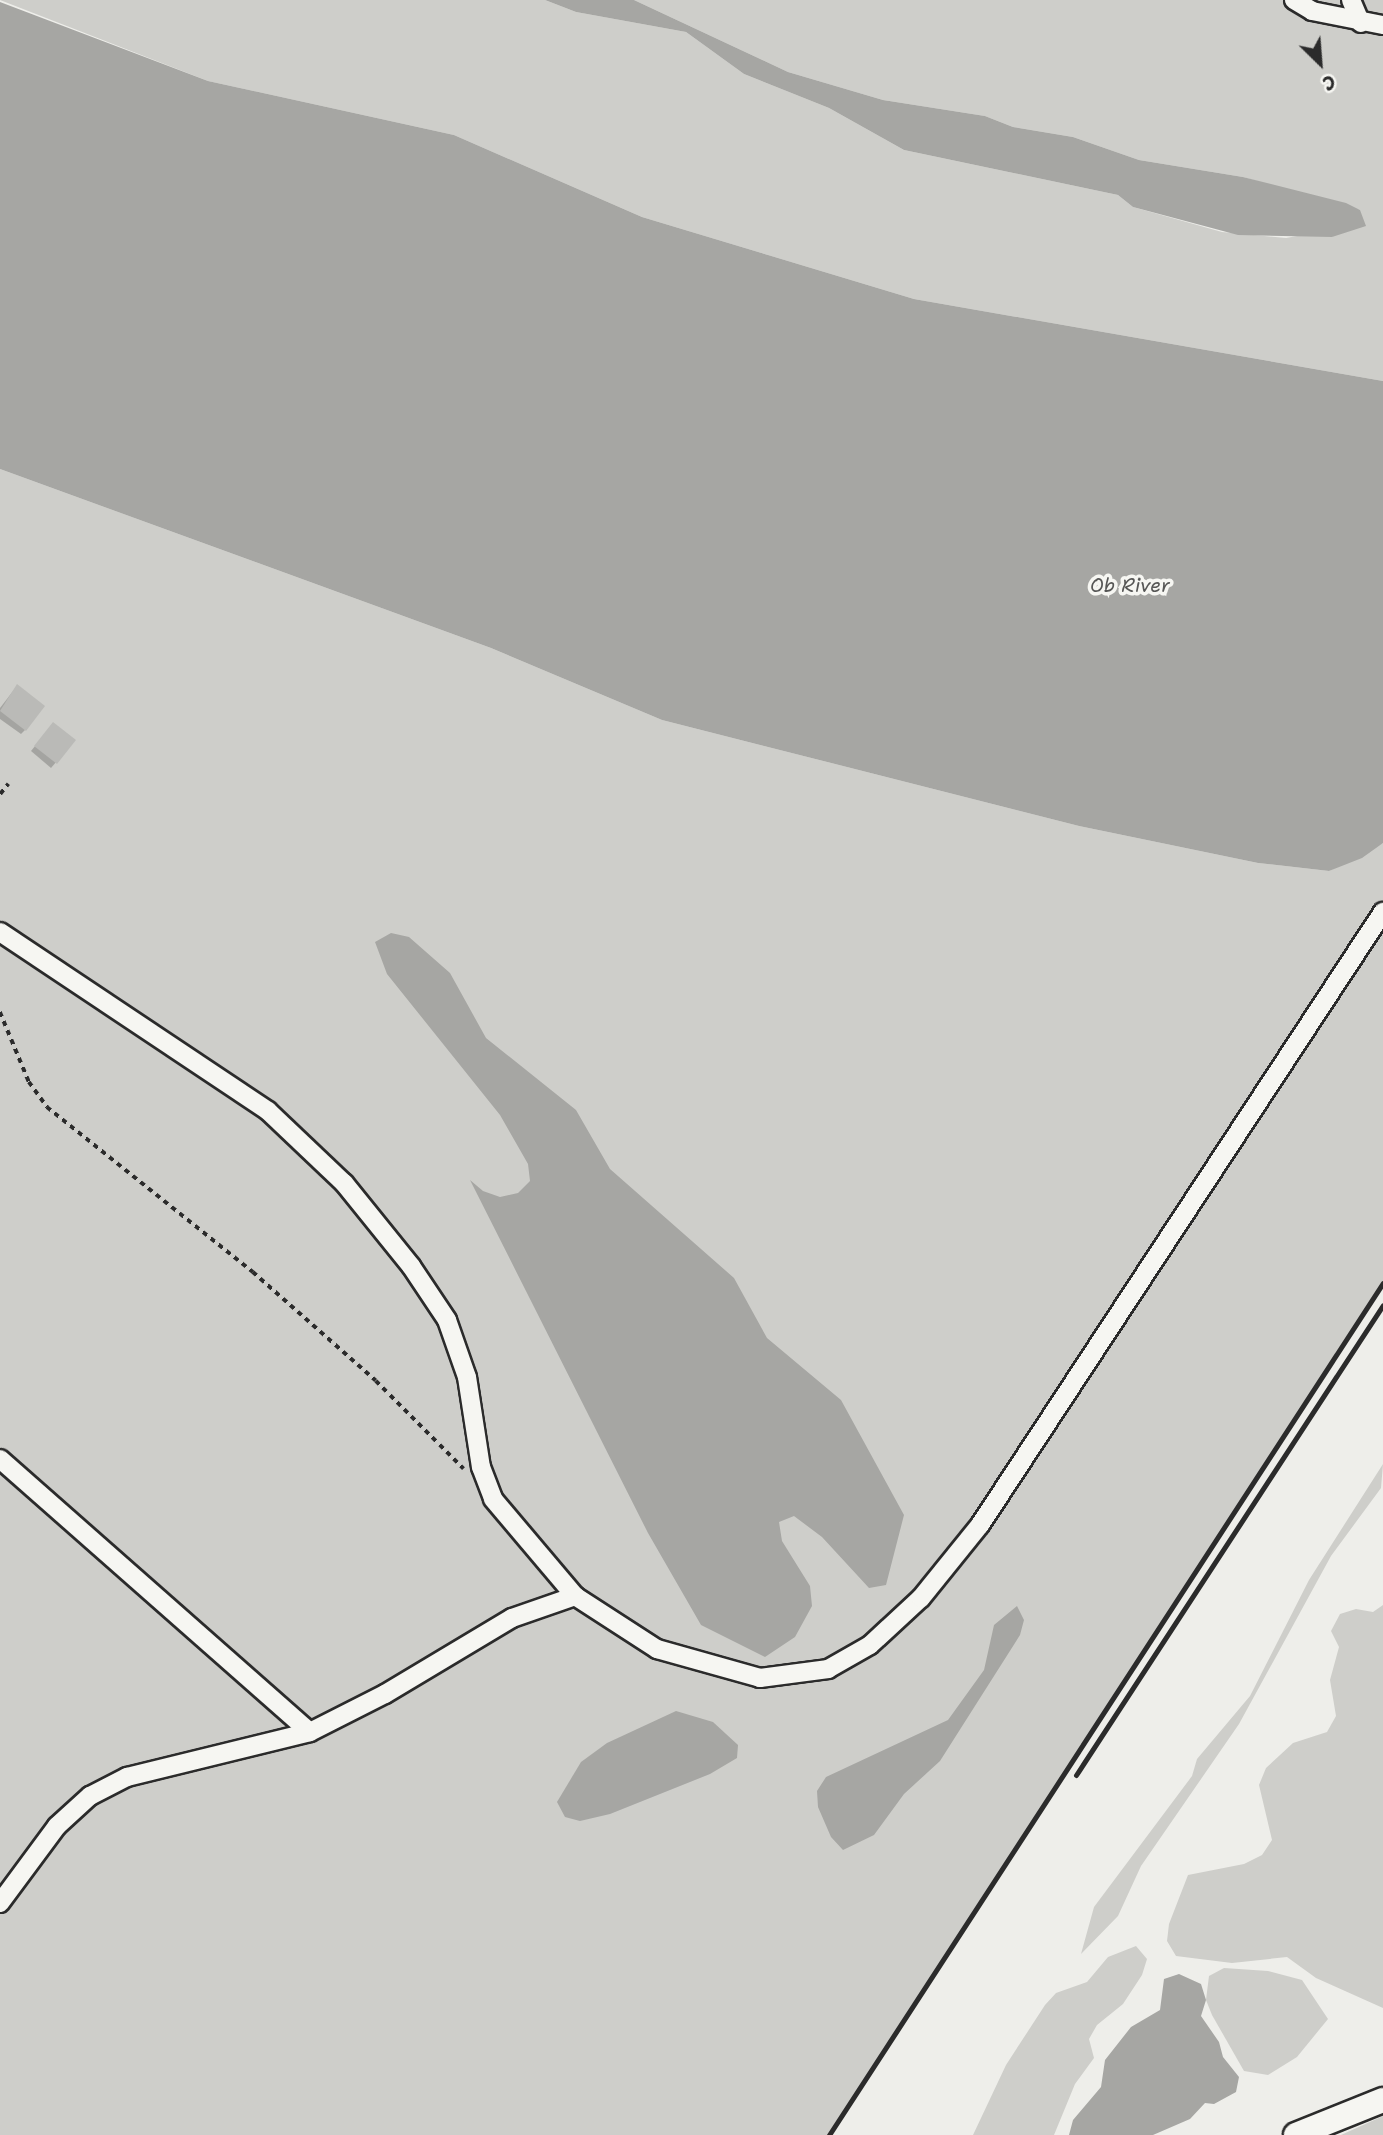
<!DOCTYPE html>
<meta charset="utf-8">
<style>
body{margin:0}
#map{position:relative;width:1383px;height:2135px;overflow:hidden;background:#eeeeea;font-family:"Shantell Sans",sans-serif}
div>[style]{position:absolute}
[style*='--x']{left:calc(var(--x)*1px);top:calc(var(--y)*1px);width:calc(var(--w)*1px);rotate:calc(var(--a)*1deg)}
.green>*{inset:0;background:#cececa}
.water>*{inset:0;background:#a6a6a3}
.shadow>*{inset:0;background:#0003}
.building>*{inset:0;background:#babab7}
.path>*{height:3.5px;margin-top:-1.75px;transform-origin:0;background:repeating-linear-gradient(90deg,#2b2b2b 0 5px,transparent 0 10px)}
.roads{filter:drop-shadow(2px 0 #2b2b2b) drop-shadow(-2px 0 #2b2b2b) drop-shadow(0 2px #2b2b2b) drop-shadow(0 -2px #2b2b2b)}
.street>*{height:18px;margin:-9px;padding:0 9px;transform-origin:9px;border-radius:9px;background:#f6f6f2}
.secondary>*{height:24px;margin:-12px;padding:0 12px;transform-origin:12px;border-radius:12px;background:#f6f6f2}
.rail>*{height:5px;margin:-2.5px;padding:0 2.5px;transform-origin:2.5px;border-radius:2.5px;background:#2b2b2b}
span{translate:-50% -50%;white-space:nowrap;text-align:center;line-height:1.15;-webkit-text-stroke:7px #f6f6f2;paint-order:stroke}
.water-label{font-size:19px;color:#565655;font-style:italic}
.north{position:absolute;left:1285px;top:28px;width:70px;height:70px;-webkit-text-stroke:5px #f6f6f2;paint-order:stroke;rotate:155deg;font-size:19px;font-weight:700;line-height:28px;text-align:center;color:#2b2b2b}
.north::after{content:'';display:block;margin:auto;width:24px;height:32px;background:#2b2b2b;clip-path:polygon(50% 0,100% 100%,50% 72%,0 100%)}
</style>
<div id="map">
<div class="green">
<div style="clip-path:polygon(0 0,545px 0,576px 12px,686px 32px,744px 74px,829px 108px,904px 150px,1118px 195px,1133px 207px,1222px 232px,1286px 238px,1314px 233px,1332px 237px,1360px 210px,1243px 177px,1139px 160px,1073px 137px,1013px 127px,985px 116px,883px 100px,788px 72px,634px 0,1383px 0,1383px 381px,914px 299px,642px 217px,454px 135px,208px 81px)"></div>
<div style="clip-path:polygon(0 469px,491px 648px,662px 720px,1079px 826px,1258px 863px,1329px 871px,1383px 843px,1383px 1283px,829px 2135px,0 2135px)"></div>
<div style="clip-path:polygon(1383px 1464px,1381px 1488px,1331px 1556px,1239px 1724px,1141px 1866px,1118px 1916px,1081px 1954px,1094px 1907px,1192px 1776px,1197px 1759px,1250px 1696px,1309px 1580px)"></div>
<div style="clip-path:polygon(1383px 1605px,1383px 2008px,1316px 1978px,1287px 1957px,1232px 1963px,1176px 1956px,1167px 1941px,1169px 1924px,1188px 1875px,1244px 1864px,1262px 1855px,1272px 1840px,1259px 1785px,1266px 1768px,1293px 1743px,1327px 1732px,1336px 1716px,1330px 1680px,1339px 1647px,1331px 1631px,1340px 1614px,1356px 1609px,1373px 1612px)"></div>
<div style="clip-path:polygon(1136px 1946px,1147px 1959px,1142px 1975px,1123px 2004px,1097px 2025px,1089px 2039px,1094px 2058px,1075px 2084px,1054px 2135px,973px 2135px,1006px 2065px,1045px 2005px,1056px 1993px,1087px 1982px,1108px 1957px)"></div>
<div style="clip-path:polygon(1224px 1968px,1268px 1971px,1302px 1980px,1328px 2019px,1297px 2057px,1268px 2075px,1244px 2071px,1212px 2015px,1206px 2000px,1209px 1976px)"></div>
<div style="clip-path:polygon(1383px 2116px,1383px 2135px,1341px 2135px)"></div>
</div>
<div class="water">
<div style="clip-path:polygon(545px 0,634px 0,788px 72px,883px 100px,985px 116px,1013px 127px,1073px 137px,1139px 160px,1243px 177px,1346px 203px,1360px 210px,1366px 226px,1332px 237px,1238px 235px,1133px 207px,1118px 195px,904px 150px,829px 108px,744px 74px,686px 32px,576px 12px)"></div>
<div style="clip-path:polygon(0 2px,208px 81px,454px 135px,642px 217px,914px 299px,1383px 381px,1383px 843px,1362px 858px,1329px 871px,1258px 863px,1079px 826px,662px 720px,491px 648px,0 469px)"></div>
<div style="clip-path:polygon(391px 933px,409px 937px,450px 973px,486px 1038px,576px 1110px,610px 1169px,734px 1278px,767px 1338px,841px 1400px,904px 1515px,886px 1585px,869px 1588px,822px 1537px,794px 1516px,779px 1522px,782px 1541px,810px 1586px,812px 1606px,795px 1637px,765px 1657px,701px 1625px,648px 1533px,470px 1180px,483px 1191px,500px 1197px,518px 1193px,530px 1181px,528px 1164px,500px 1115px,387px 974px,375px 942px)"></div>
<div style="clip-path:polygon(1017px 1606px,1024px 1620px,1020px 1635px,940px 1761px,904px 1794px,874px 1835px,843px 1850px,831px 1837px,818px 1807px,817px 1791px,826px 1777px,948px 1720px,984px 1670px,994px 1625px)"></div>
<div style="clip-path:polygon(676px 1711px,713px 1722px,738px 1745px,737px 1758px,710px 1774px,610px 1814px,580px 1821px,565px 1817px,557px 1802px,581px 1762px,607px 1743px)"></div>
<div style="clip-path:polygon(1179px 1974px,1201px 1984px,1206px 2000px,1201px 2016px,1219px 2042px,1223px 2057px,1239px 2077px,1236px 2092px,1214px 2104px,1205px 2103px,1190px 2119px,1153px 2135px,1069px 2135px,1073px 2120px,1101px 2087px,1105px 2060px,1131px 2027px,1160px 2010px,1164px 1979px)"></div>
</div>
<div class="shadow">
<div style="clip-path:polygon(17px 686px,25px 730px,21px 734px,0 719px,0 708px)"></div>
<div style="clip-path:polygon(49px 729px,74px 741px,51px 768px,31px 751px)"></div>
</div>
<div class="building">
<div style="clip-path:polygon(17px 684px,45px 706px,26px 731px,0 711px)"></div>
<div style="clip-path:polygon(53px 722px,76px 740px,57px 764px,34px 746px)"></div>
</div>
<div class="path">
<div style="--x:0;--y:794;--w:13;--a:-51"></div>
<div style="--x:0;--y:1012;--w:76;--a:67.5"></div>
<div style="--x:29;--y:1082;--w:31;--a:54"></div>
<div style="--x:47;--y:1107;--w:264;--a:38.7"></div>
<div style="--x:253;--y:1272;--w:164;--a:41.5"></div>
<div style="--x:376;--y:1381;--w:124;--a:45"></div>
</div>
<div class="roads">
<div class="street">
<div style="--x:1294;--y:0;--w:21;--a:31"></div>
<div style="--x:1312;--y:11;--w:72;--a:11.2"></div>
<div style="--x:1351;--y:0;--w:25;--a:67"></div>
<div style="--x:0;--y:932;--w:322;--a:33.7"></div>
<div style="--x:268;--y:1111;--w:105;--a:43.5"></div>
<div style="--x:344;--y:1183;--w:107;--a:51.1"></div>
<div style="--x:411;--y:1266;--w:65;--a:56.3"></div>
<div style="--x:447;--y:1320;--w:60;--a:70.7"></div>
<div style="--x:467;--y:1377;--w:91;--a:81.2"></div>
<div style="--x:481;--y:1467;--w:34;--a:69"></div>
<div style="--x:493;--y:1499;--w:127;--a:49.8"></div>
<div style="--x:0;--y:1459;--w:413;--a:41.4"></div>
<div style="--x:0;--y:1903;--w:96;--a:-53.5"></div>
<div style="--x:57;--y:1826;--w:45;--a:-42.3"></div>
<div style="--x:90;--y:1796;--w:42;--a:-27.2"></div>
<div style="--x:127;--y:1777;--w:188;--a:-13.8"></div>
<div style="--x:310;--y:1732;--w:84;--a:-26.9"></div>
<div style="--x:385;--y:1694;--w:148;--a:-30.9"></div>
<div style="--x:512;--y:1618;--w:67;--a:-19.2"></div>
<div style="--x:575;--y:1596;--w:98;--a:32.9"></div>
<div style="--x:657;--y:1649;--w:107;--a:15.7"></div>
<div style="--x:760;--y:1678;--w:69;--a:-7.5"></div>
<div style="--x:828;--y:1669;--w:48;--a:-29.7"></div>
<div style="--x:870;--y:1645;--w:69;--a:-42.7"></div>
<div style="--x:921;--y:1598;--w:94;--a:-51.1"></div>
<div style="--x:980;--y:1525;--w:734;--a:-56.68"></div>
</div>
<div class="secondary">
<div style="--x:1296;--y:2135;--w:94;--a:-21.9"></div>
</div>
</div>
<div class="rail">
<div style="--x:1076;--y:1775;--w:561;--a:-56.85"></div>
<div style="--x:829;--y:2135;--w:1016;--a:-56.97"></div>
</div>
<div class="water-label">
<span style="left:1130px;top:586px">Ob River</span>
</div>
<div class="north">С</div>
</div>
